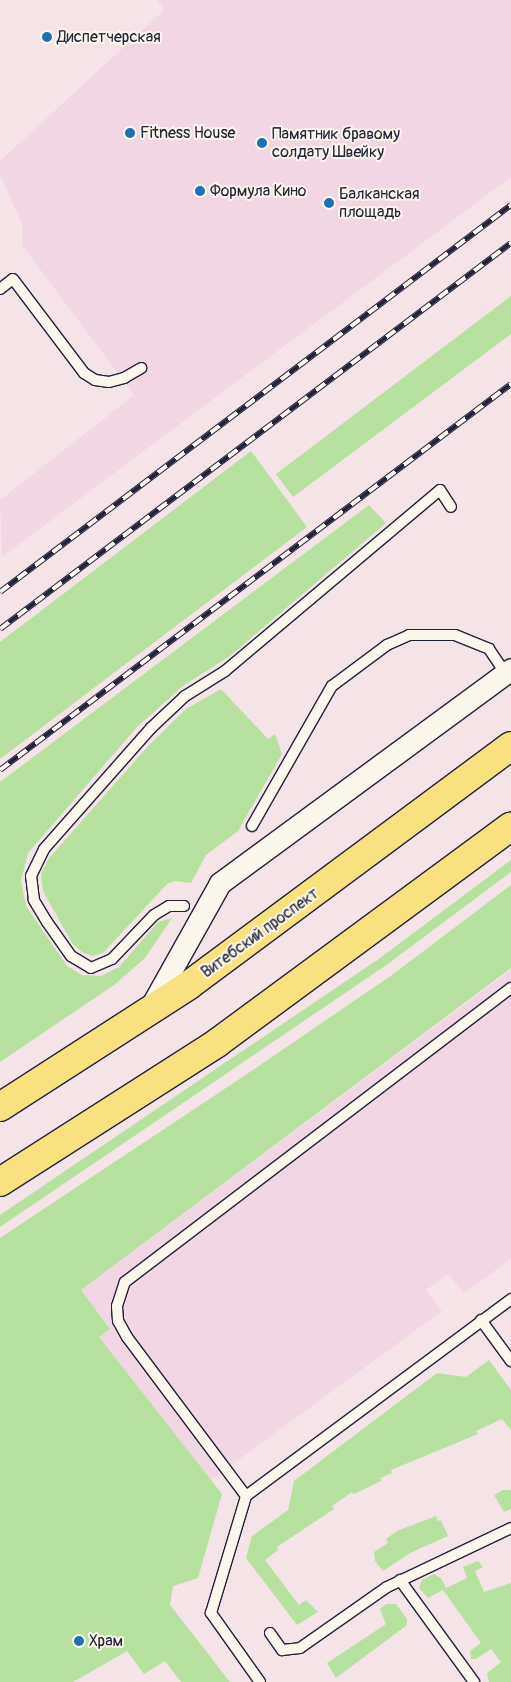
<!DOCTYPE html>
<meta charset="utf-8">
<style>
body{margin:0}
#map{position:relative;width:511px;height:1682px;overflow:hidden;background:#f5e4e7;font-family:Pangolin,sans-serif}
div>[style]{position:absolute}
[style*='--x']{left:calc(var(--x)*1px);top:calc(var(--y)*1px);width:calc(var(--w)*1px);rotate:calc(var(--a)*1deg)}
.built>*{inset:0;background:#f1d7e3}
.green>*{inset:0;background:#b6e19f}
.roads{filter:drop-shadow(1px 0 #22223b) drop-shadow(-1px 0 #22223b) drop-shadow(0 1px #22223b) drop-shadow(0 -1px #22223b)}
.service>*{height:10px;margin:-5px;padding:0 5px;transform-origin:5px;border-radius:5px;background:#fbf7ec}
.minor>*{height:21px;margin:-10.5px;padding:0 10.5px;transform-origin:10.5px;border-radius:10.5px;background:#fbf7ec}
.primary>*{height:28px;margin:-14px;padding:0 14px;transform-origin:14px;border-radius:14px;background:#fae180}
.rail>*{height:5.5px;margin-top:-2.75px;transform-origin:0;background:repeating-linear-gradient(90deg,#fbf7ec 0 11px,#22223b 0 22px);box-sizing:border-box;border-block:1px solid #22223b}
.dots>*{width:14px;height:14px;translate:-50% -50%;box-sizing:border-box;border:2px solid #fbf7ec;border-radius:50%}
span{translate:-50% -50%;white-space:nowrap;text-align:center;line-height:1.15;-webkit-text-stroke:4px #fbf7ec;paint-order:stroke}
.poi-label{font-size:16px;color:#22223b}
.left{translate:0 -50%;text-align:left}
.street-label{font-size:16px;color:#22223b}
</style>
<div id="map">
<div class="built">
<div style="clip-path:polygon(157px 0,511px 0,511px 177px,2px 557px,0 500px,134px 395px,22px 245px,22px 225px,0 174px,0 161px,164px 10px)"></div>
<div style="clip-path:polygon(511px 970px,511px 1259px,464px 1293px,448px 1274px,426px 1290px,442px 1311px,211px 1480px,99px 1337px,110px 1329px,81px 1290px)"></div>
</div>
<div class="green">
<div style="clip-path:polygon(511px 296px,511px 334px,293px 497px,276px 474px)"></div>
<div style="clip-path:polygon(251px 451px,307px 527px,0 759px,0 642px)"></div>
<div style="clip-path:polygon(369px 505px,386px 523px,230px 656px,183px 686px,137px 727px,28px 853px,21px 881px,26px 906px,67px 966px,82px 975px,101px 976px,119px 967px,158px 922px,172px 918px,145px 958px,114px 985px,0 1062px,0 782px)"></div>
<div style="clip-path:polygon(221px 689px,268px 739px,275px 734px,282px 754px,238px 831px,206px 855px,191px 883px,175px 881px,167px 884px,103px 953px,93px 956px,83px 953px,72px 943px,43px 891px,41px 874px,49px 858px,151px 743px,186px 709px)"></div>
<div style="clip-path:polygon(511px 860px,511px 872px,385px 966px,0 1227px,0 1215px,380px 958px)"></div>
<div style="clip-path:polygon(511px 885px,511px 968px,81px 1290px,110px 1329px,99px 1337px,222px 1494px,198px 1578px,173px 1586px,170px 1605px,230px 1682px,181px 1682px,165px 1661px,144px 1674px,127px 1651px,73px 1682px,0 1682px,0 1238px,241px 1078px,392px 975px)"></div>
<div style="clip-path:polygon(489px 1360px,511px 1390px,511px 1430px,502px 1419px,476px 1431px,478px 1434px,391px 1470px,392px 1473px,380px 1478px,381px 1481px,354px 1494px,352px 1492px,332px 1506px,334px 1509px,277px 1547px,278px 1550px,265px 1560px,299px 1605px,306px 1600px,318px 1612px,297px 1625px,246px 1558px,252px 1536px,288px 1510px,294px 1481px,437px 1373px,466px 1377px)"></div>
<div style="clip-path:polygon(503px 1490px,511px 1490px,511px 1509px,504px 1512px,494px 1495px)"></div>
<div style="clip-path:polygon(436px 1516px,438px 1521px,441px 1520px,448px 1536px,410px 1553px,383px 1571px,375px 1561px,374px 1552px,388px 1543px,386px 1539px,397px 1531px)"></div>
<div style="clip-path:polygon(478px 1561px,483px 1567px,475px 1571px,484px 1592px,511px 1583px,511px 1682px,489px 1682px,487px 1673px,501px 1662px,491px 1649px,476px 1659px,471px 1659px,470px 1651px,481px 1643px,443px 1590px,428px 1598px,419px 1588px,422px 1580px,434px 1574px,441px 1578px,446px 1588px,467px 1578px,463px 1567px)"></div>
<div style="clip-path:polygon(396px 1604px,407px 1619px,407px 1625px,336px 1678px,327px 1663px,386px 1624px,380px 1609px,386px 1604px)"></div>
</div>
<div class="roads">
<div class="service">
<div style="--x:0;--y:289;--w:16;--a:-38"></div>
<div style="--x:13;--y:279;--w:118;--a:52.9"></div>
<div style="--x:84;--y:373;--w:13;--a:32"></div>
<div style="--x:95;--y:380;--w:14;--a:8"></div>
<div style="--x:109;--y:382;--w:16;--a:-15"></div>
<div style="--x:124;--y:378;--w:20;--a:-30"></div>
<div style="--x:252;--y:826;--w:161;--a:-60.3"></div>
<div style="--x:332;--y:686;--w:69;--a:-36.7"></div>
<div style="--x:387;--y:645;--w:24;--a:-24"></div>
<div style="--x:409;--y:635;--w:46;--a:0"></div>
<div style="--x:455;--y:635;--w:37;--a:22"></div>
<div style="--x:489;--y:649;--w:27;--a:56"></div>
<div style="--x:184;--y:906;--w:15;--a:180"></div>
<div style="--x:169;--y:906;--w:17;--a:149"></div>
<div style="--x:154;--y:915;--w:61;--a:133.7"></div>
<div style="--x:112;--y:959;--w:23;--a:157"></div>
<div style="--x:91;--y:968;--w:23;--a:-149"></div>
<div style="--x:71;--y:956;--w:42;--a:-125.2"></div>
<div style="--x:47;--y:922;--w:26;--a:-121"></div>
<div style="--x:34;--y:900;--w:24;--a:-97"></div>
<div style="--x:31;--y:876;--w:30;--a:-64"></div>
<div style="--x:44;--y:849;--w:162;--a:-48.5"></div>
<div style="--x:151;--y:728;--w:47;--a:-43.3"></div>
<div style="--x:185;--y:696;--w:47;--a:-32"></div>
<div style="--x:225;--y:671;--w:281;--a:-40.1"></div>
<div style="--x:440;--y:490;--w:20;--a:57"></div>
<div style="--x:481;--y:1320;--w:51;--a:53.8"></div>
<div style="--x:246;--y:1496;--w:199;--a:-126.8"></div>
<div style="--x:127;--y:1337;--w:18;--a:-119"></div>
<div style="--x:118;--y:1321;--w:15;--a:-94"></div>
<div style="--x:117;--y:1306;--w:25;--a:-72"></div>
<div style="--x:125;--y:1282;--w:485;--a:-37.3"></div>
<div style="--x:400;--y:1580;--w:126;--a:54"></div>
<div style="--x:270;--y:1633;--w:21;--a:55"></div>
<div style="--x:282;--y:1650;--w:18;--a:-6"></div>
<div style="--x:300;--y:1648;--w:106;--a:-35"></div>
<div style="--x:387;--y:1587;--w:137;--a:-25.4"></div>
<div style="--x:260;--y:1682;--w:85;--a:-125.4"></div>
<div style="--x:211;--y:1613;--w:122;--a:-73.3"></div>
<div style="--x:246;--y:1496;--w:330;--a:-36.6"></div>
</div>
<div class="minor">
<div style="--x:149;--y:1010;--w:145;--a:-60.8"></div>
<div style="--x:220;--y:883;--w:361;--a:-36.3"></div>
</div>
<div class="primary">
<div style="--x:0;--y:1107;--w:225;--a:-32.8"></div>
<div style="--x:189;--y:985;--w:401;--a:-36.6"></div>
<div style="--x:0;--y:1182;--w:258;--a:-32.6"></div>
<div style="--x:217;--y:1043;--w:365;--a:-36.4"></div>
</div>
</div>
<div class="rail">
<div style="--x:0;--y:592;--w:641;--a:-37.14"></div>
<div style="--x:0;--y:629;--w:640;--a:-37.07"></div>
<div style="--x:0;--y:770;--w:640;--a:-37.07"></div>
</div>
<div class="dots">
<div style="left:47px;top:37px;background:#1f6fb2"></div>
<div style="left:130px;top:133px;background:#1f6fb2"></div>
<div style="left:262px;top:143px;background:#1f6fb2"></div>
<div style="left:200px;top:191px;background:#1f6fb2"></div>
<div style="left:329px;top:203px;background:#1f6fb2"></div>
<div style="left:79px;top:1641px;background:#1f6fb2"></div>
</div>
<div class="poi-label">
<span class="left" style="left:57px;top:37px">Диспетчерская</span>
<span class="left" style="left:140px;top:133px">Fitness House</span>
<span class="left" style="left:272px;top:143px">Памятник бравому<br>солдату Швейку</span>
<span class="left" style="left:210px;top:191px">Формула Кино</span>
<span class="left" style="left:339px;top:203px">Балканская<br>площадь</span>
<span class="left" style="left:89px;top:1641px">Храм</span>
</div>
<div class="street-label">
<span style="left:260px;top:933px;rotate:-36deg">Витебский проспект</span>
</div>
</div>
